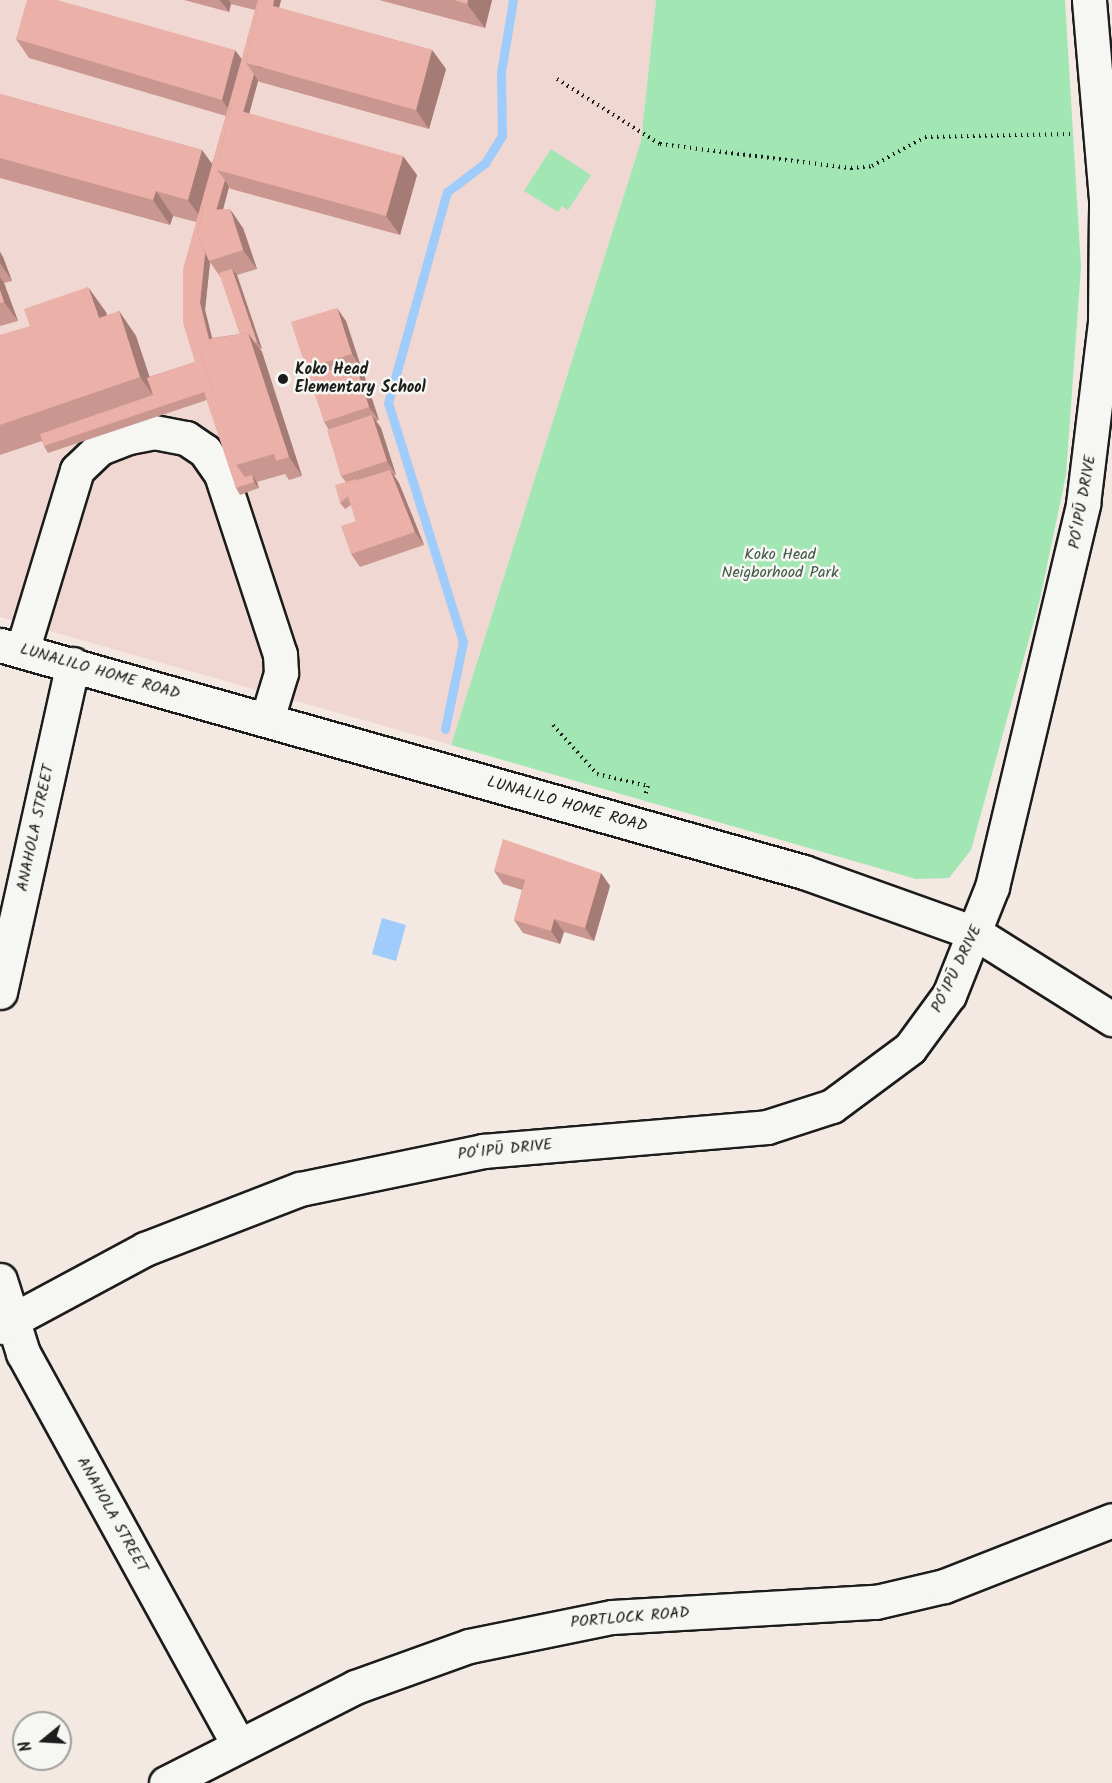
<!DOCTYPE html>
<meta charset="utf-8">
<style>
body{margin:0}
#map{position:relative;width:1112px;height:1783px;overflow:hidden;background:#f4e8e3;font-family:Kalam,sans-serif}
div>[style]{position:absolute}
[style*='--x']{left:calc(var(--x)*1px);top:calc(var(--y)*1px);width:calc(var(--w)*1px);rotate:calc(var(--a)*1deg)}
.built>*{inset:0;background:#f1d7d1}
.green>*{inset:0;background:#a1e6b3}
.water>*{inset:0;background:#9fccfa}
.stream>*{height:9px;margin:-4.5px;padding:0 4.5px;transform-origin:4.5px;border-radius:4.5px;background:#9fccfa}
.path>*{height:4px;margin-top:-2px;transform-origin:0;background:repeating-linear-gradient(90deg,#1c1c1c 0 1.5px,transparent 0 6px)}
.roads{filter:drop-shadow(2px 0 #1c1c1c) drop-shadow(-2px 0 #1c1c1c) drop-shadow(0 2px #1c1c1c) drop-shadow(0 -2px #1c1c1c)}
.minor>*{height:33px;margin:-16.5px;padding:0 16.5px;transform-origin:16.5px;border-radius:16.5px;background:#f6f6f2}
.wall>*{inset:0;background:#ca9790}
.shaded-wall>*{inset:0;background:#a47b75}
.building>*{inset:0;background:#ebb0a7}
.dots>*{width:16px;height:16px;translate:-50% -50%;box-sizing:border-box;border:3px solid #f6f6f2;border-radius:50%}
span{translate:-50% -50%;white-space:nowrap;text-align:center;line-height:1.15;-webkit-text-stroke:5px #f6f6f2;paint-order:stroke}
.poi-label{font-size:16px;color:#1c1c1c;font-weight:700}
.left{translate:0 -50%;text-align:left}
.street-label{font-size:16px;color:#1c1c1c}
.park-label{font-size:16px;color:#445949}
.north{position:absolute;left:12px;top:1711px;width:60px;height:60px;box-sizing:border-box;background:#f6f6f2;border:2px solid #9f9f9c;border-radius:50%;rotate:252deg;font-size:16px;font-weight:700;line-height:24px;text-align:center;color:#1c1c1c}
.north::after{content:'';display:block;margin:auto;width:21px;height:27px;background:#1c1c1c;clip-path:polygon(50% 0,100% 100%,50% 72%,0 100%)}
</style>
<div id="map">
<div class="built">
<div style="clip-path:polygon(0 0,656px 0,641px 141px,451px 745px,0 617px)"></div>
</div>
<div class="green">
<div style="clip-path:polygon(656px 0,1065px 0,1081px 267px,1066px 475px,1040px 599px,971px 850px,949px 878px,916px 879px,451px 745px,641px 141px)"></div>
<div style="clip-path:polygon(551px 149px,591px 175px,568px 210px,562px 206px,558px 212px,524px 191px)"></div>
</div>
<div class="water">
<div style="clip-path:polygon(382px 918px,406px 925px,396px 961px,372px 954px)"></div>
</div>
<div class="stream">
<div style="--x:445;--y:729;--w:89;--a:-78.3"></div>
<div style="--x:463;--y:642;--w:250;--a:-107.4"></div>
<div style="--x:388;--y:403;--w:219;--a:-74.4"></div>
<div style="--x:447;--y:192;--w:48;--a:-37.3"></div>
<div style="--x:485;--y:163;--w:32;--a:-58"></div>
<div style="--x:502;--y:136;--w:64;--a:-90.9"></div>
<div style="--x:501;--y:72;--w:73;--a:-80.5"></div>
</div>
<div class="path">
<div style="--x:557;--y:79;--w:122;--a:32.3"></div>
<div style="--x:660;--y:144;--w:193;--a:7.2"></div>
<div style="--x:851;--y:168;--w:21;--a:-5"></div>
<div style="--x:872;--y:166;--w:60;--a:-28.7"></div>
<div style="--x:925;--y:137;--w:145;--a:-1.2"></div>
<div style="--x:553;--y:725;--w:66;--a:48.1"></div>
<div style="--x:597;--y:774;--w:52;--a:13.2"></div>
<div style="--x:648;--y:786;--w:9;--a:108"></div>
</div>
<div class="roads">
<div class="minor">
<div style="--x:0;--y:645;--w:835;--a:15.77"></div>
<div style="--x:804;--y:872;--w:184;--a:19.7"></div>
<div style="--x:977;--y:934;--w:160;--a:32.2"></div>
<div style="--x:22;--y:651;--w:189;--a:-73.1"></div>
<div style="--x:77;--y:470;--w:32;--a:-44"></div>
<div style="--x:100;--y:448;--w:31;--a:-21"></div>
<div style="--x:129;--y:437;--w:25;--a:-11"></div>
<div style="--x:154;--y:432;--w:33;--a:11"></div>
<div style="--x:186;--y:438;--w:23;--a:34"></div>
<div style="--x:205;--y:451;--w:28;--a:55"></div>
<div style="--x:221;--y:474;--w:189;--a:71.9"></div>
<div style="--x:280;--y:654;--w:19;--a:87"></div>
<div style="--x:281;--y:673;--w:48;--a:106.9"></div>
<div style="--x:0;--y:992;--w:336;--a:-77.5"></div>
<div style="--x:0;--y:1280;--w:77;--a:72.5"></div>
<div style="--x:23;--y:1353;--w:446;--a:61.2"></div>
<div style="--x:0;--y:1327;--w:165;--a:-28.3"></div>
<div style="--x:145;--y:1249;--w:166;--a:-21.2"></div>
<div style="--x:300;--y:1189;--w:187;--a:-11.7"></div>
<div style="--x:483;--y:1151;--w:285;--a:-4.8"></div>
<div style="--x:767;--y:1127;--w:68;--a:-17.9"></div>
<div style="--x:832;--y:1106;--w:97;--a:-36.6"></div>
<div style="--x:910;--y:1048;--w:66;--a:-53.7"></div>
<div style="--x:949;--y:995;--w:116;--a:-68.3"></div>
<div style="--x:992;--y:887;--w:394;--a:-76.6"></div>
<div style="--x:1083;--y:504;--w:183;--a:-83.1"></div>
<div style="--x:1105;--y:322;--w:123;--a:-89.5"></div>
<div style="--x:1106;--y:199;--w:200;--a:-94.9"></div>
<div style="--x:166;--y:1783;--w:212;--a:-26.9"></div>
<div style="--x:355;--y:1687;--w:121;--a:-19.8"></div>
<div style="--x:469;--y:1646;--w:146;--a:-11.5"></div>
<div style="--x:612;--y:1617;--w:264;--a:-3.3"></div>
<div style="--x:876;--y:1602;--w:70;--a:-13.2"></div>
<div style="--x:944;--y:1586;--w:180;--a:-21.4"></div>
</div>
</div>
<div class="wall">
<div style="clip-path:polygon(evenodd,184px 0,281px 0,279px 8px,432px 50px,446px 69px,429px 129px,260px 82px,258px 81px,249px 114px,417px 175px,400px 235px,231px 189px,229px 187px,223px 210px,243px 228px,257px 269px,237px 275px,262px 349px,260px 349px,262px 352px,302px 476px,289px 480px,285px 474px,257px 482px,259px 488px,240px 495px,236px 488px,207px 400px,48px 453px,44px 446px,42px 441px,0 455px,0 335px,106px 312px,107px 316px,119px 311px,136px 336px,149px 377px,195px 362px,196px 222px,173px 216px,170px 225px,0 178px,0 94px,202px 150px,212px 164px,226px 116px,29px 58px,16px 39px,242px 59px,255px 10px,231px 4px,229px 12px,184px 0,210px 262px,221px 278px,240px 334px,212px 338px,205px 310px,210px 262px)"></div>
<div style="clip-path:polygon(379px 0,492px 0,485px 28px)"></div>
<div style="clip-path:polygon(0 252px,3px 257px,12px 281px,4px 283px,18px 321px,0 326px)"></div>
<div style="clip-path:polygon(346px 321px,361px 367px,359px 367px,364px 375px,379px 420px,376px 421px,381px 428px,396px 475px,394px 475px,399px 483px,424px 545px,360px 567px,351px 554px,356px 521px,351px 505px,345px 509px,340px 503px,346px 482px,341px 476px,329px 430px,324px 422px,312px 376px,306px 368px)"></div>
<div style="clip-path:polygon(494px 871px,601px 873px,610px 886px,594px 941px,564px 932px,560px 944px,523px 933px,514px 920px,522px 890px,503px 884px)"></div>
</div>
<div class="shaded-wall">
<div style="clip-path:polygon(220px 0,229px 0,231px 4px,229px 12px)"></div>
<div style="clip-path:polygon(274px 0,281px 0,262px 68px,256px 66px)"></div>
<div style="clip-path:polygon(468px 0,492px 0,485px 28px,467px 4px)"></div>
<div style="clip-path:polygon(235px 50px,249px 69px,235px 119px,222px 100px)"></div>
<div style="clip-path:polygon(432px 50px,446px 69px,429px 129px,416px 110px)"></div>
<div style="clip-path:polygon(254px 74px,258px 81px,233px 174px,227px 172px)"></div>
<div style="clip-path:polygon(202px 150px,220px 175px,206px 225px,188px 200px)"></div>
<div style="clip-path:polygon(403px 156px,417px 175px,400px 235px,386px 216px)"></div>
<div style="clip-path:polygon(225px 180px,229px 187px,211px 253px,205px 310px,219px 365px,214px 358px,200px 303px,206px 247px)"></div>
<div style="clip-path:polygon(156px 191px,173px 216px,170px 225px,153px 200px)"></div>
<div style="clip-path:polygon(230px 209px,243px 228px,257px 269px,243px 250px)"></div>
<div style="clip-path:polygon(0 252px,3px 257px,12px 281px,0 263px)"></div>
<div style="clip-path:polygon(232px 269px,237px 275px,262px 349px,257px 342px)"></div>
<div style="clip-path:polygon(0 277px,4px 283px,18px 321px,4px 302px,0 290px)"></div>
<div style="clip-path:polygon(88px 287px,106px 312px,116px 343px,99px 318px)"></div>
<div style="clip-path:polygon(337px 308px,346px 321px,361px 367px,352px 354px)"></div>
<div style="clip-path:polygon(119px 311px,136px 336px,158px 402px,140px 377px)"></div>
<div style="clip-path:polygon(248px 333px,262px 352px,302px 476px,289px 457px)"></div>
<div style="clip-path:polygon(355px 362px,364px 375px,379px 420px,369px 407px)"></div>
<div style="clip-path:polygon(372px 415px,381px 428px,396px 475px,387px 461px)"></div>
<div style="clip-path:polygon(390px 470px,399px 483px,424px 545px,415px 532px)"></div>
<div style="clip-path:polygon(252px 475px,257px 482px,259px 488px,254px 482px)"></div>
<div style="clip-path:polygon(601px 873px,610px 886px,594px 941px,585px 928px)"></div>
<div style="clip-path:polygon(554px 919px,564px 932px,560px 944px,551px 931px)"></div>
</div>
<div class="building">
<div style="clip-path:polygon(27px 0,57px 0,235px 50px,222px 100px,16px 39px)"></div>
<div style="clip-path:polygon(258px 0,274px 0,273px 6px,259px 2px,246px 63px,254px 74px,243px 112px,230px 108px,217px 170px,225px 180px,216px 210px,203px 210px,197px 234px,205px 253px,200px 303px,210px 344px,199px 350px,236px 465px,245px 477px,252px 475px,254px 482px,236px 488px,204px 392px,44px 446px,40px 434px,153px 395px,147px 378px,195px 362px,183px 323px,183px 269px)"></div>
<div style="clip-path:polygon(454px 0,468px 0,467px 4px)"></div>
<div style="clip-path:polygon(259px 2px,432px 50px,416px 110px,246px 63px)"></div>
<div style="clip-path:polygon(0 94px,202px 150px,188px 200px,156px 191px,153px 200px,0 158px)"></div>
<div style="clip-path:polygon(230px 108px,403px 156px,386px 216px,217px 170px)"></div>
<div style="clip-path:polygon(230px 209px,243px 250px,209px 261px,197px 234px,203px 210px)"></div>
<div style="clip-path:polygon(232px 269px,257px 342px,255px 343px,248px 333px,240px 334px,219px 273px)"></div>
<div style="clip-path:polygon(88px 287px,99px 318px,119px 311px,140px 377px,0 425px,0 335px,30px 326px,24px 309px)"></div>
<div style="clip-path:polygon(0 290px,4px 302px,0 303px)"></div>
<div style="clip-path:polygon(337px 308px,352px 354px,306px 368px,291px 322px)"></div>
<div style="clip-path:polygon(248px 333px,289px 457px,276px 461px,274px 454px,236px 465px,199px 350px,210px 344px,209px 339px)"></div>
<div style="clip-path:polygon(355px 362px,369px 407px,324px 422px,309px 377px)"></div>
<div style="clip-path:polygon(372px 415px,387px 461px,341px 476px,327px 430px)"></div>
<div style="clip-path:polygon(390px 470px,415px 532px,351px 554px,341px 526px,356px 521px,344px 484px)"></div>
<div style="clip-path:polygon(356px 479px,357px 480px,344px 484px,348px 496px,340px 503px,335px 485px)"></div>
<div style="clip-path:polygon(503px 839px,601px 873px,585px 928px,554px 919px,551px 931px,514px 920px,525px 880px,494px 871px)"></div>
</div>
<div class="dots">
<div style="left:283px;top:379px;background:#1c1c1c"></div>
</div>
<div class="poi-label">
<span class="left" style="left:295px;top:379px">Koko Head<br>Elementary School</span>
</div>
<div class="street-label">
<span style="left:1083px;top:502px;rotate:-80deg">PO‘IPŪ DRIVE</span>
<span style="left:100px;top:672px;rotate:16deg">LUNALILO HOME ROAD</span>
<span style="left:567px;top:805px;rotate:16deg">LUNALILO HOME ROAD</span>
<span style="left:36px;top:828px;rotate:-78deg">ANAHOLA STREET</span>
<span style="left:957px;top:969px;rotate:-64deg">PO‘IPŪ DRIVE</span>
<span style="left:505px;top:1150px;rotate:-6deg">PO‘IPŪ DRIVE</span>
<span style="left:112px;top:1515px;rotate:61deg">ANAHOLA STREET</span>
<span style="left:630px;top:1618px;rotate:-5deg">PORTLOCK ROAD</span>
</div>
<div class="park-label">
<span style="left:780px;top:564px">Koko Head<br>Neigborhood Park</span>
</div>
<div class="north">N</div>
</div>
